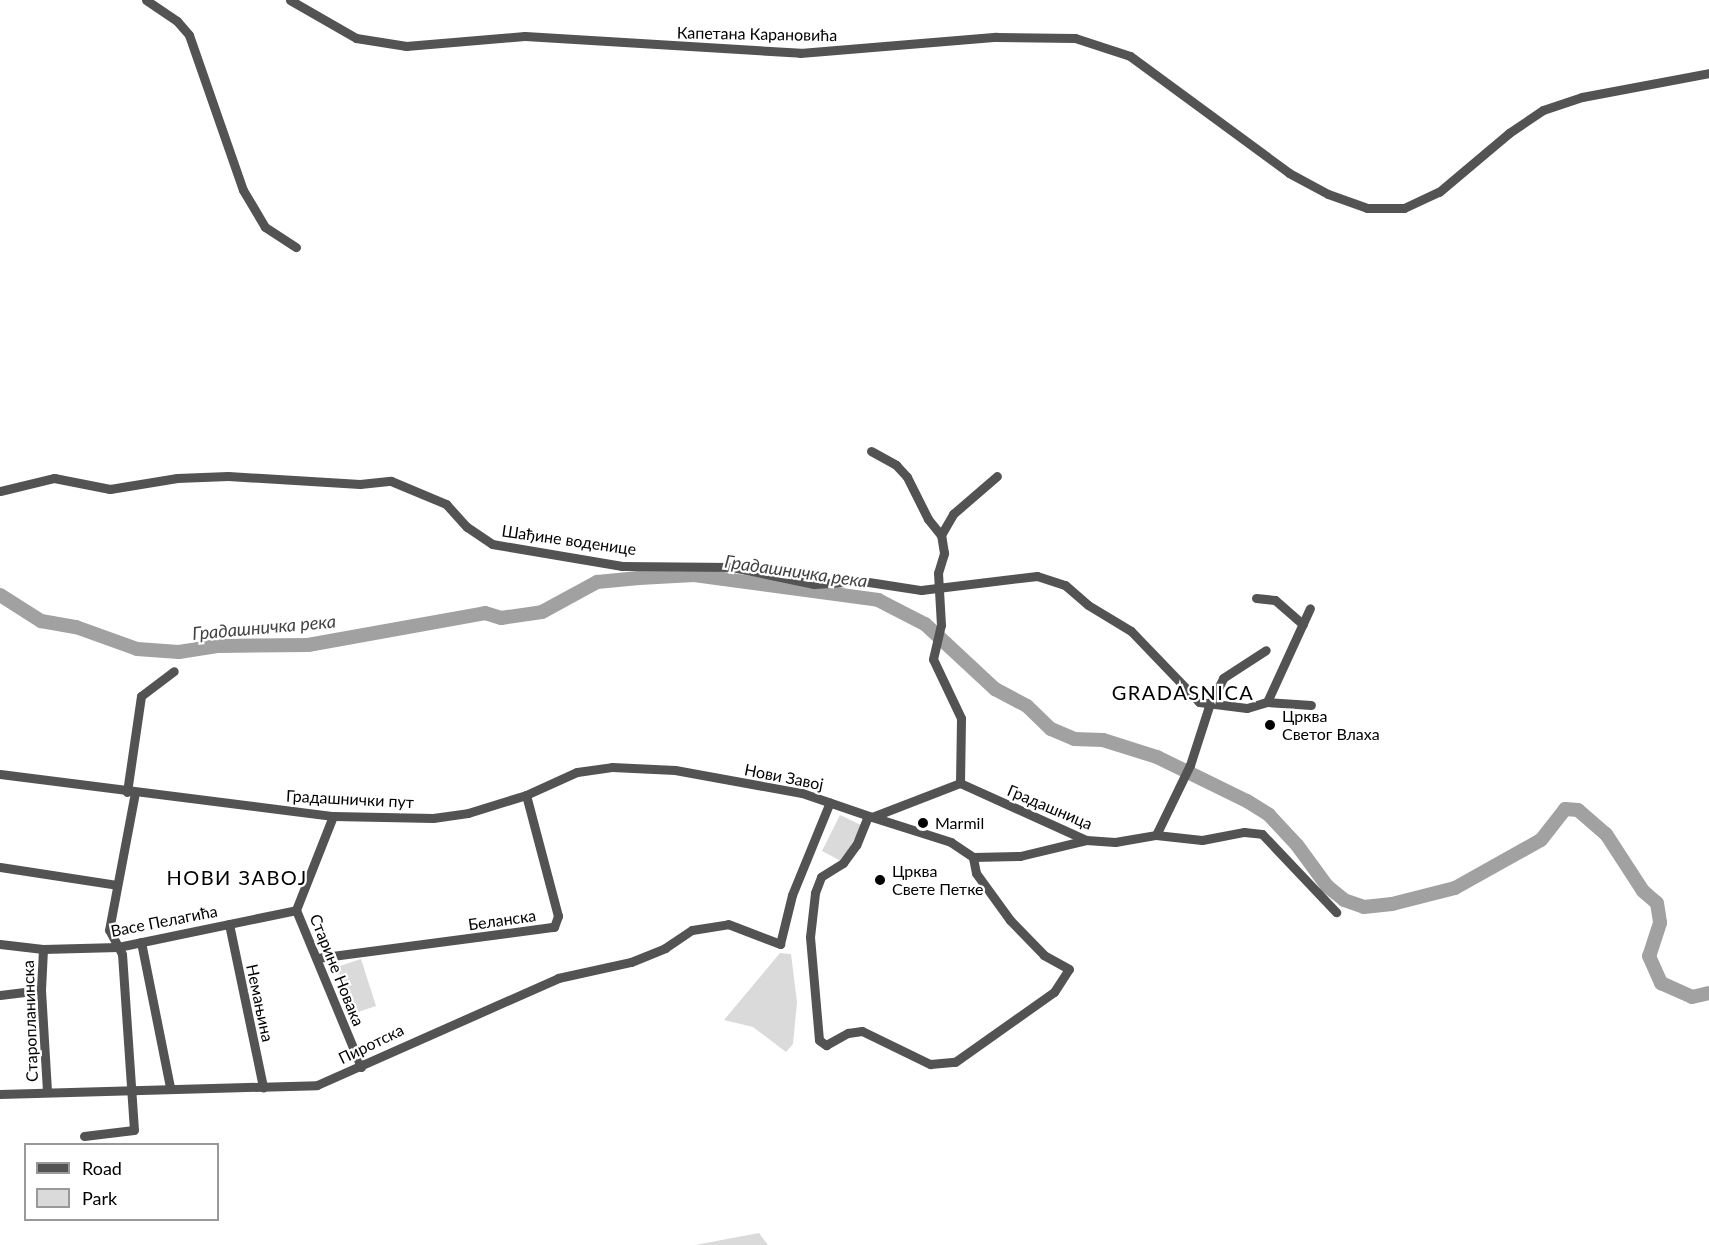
<!DOCTYPE html>
<meta charset="utf-8">
<style>
body{margin:0}
#map{position:relative;width:1709px;height:1245px;overflow:hidden;background:#fff;font-family:Lato,sans-serif}
div>[style]{position:absolute}
[style*='--x']{left:calc(var(--x)*1px);top:calc(var(--y)*1px);width:calc(var(--w)*1px);rotate:calc(var(--a)*1deg)}
.green>*{inset:0;background:#dadada}
.river>*{height:14px;margin:-7px;padding:0 7px;transform-origin:7px;border-radius:7px;background:#a1a1a1}
.minor>*{height:9px;margin:-4.5px;padding:0 4.5px;transform-origin:4.5px;border-radius:4.5px;background:#535353}
.dots>*{width:16px;height:16px;translate:-50% -50%;box-sizing:border-box;border:3px solid #fff;border-radius:50%}
span{translate:-50% -50%;white-space:nowrap;text-align:center;line-height:1.15;-webkit-text-stroke:4.5px #fff;paint-order:stroke}
.street-label{font-size:16px;color:#000}
.poi-label{font-size:16px;color:#000}
.left{translate:0 -50%;text-align:left}
.water-label{font-size:18px;color:#424242;font-style:italic}
.quarter-label{font-size:20px;color:#000;letter-spacing:1.5px}
.legend{position:absolute;left:24px;top:1143px;width:195px;height:78px;box-sizing:border-box;background:#fff;border:2px solid #999;margin:0;padding:8px 10px;list-style:none;font-size:18px;color:#000}
.legend li{display:flex;align-items:center;gap:12px;height:30px}
.legend b{width:30px;border:2px solid #999}
</style>
<div id="map">
<div class="green">
<div style="clip-path:polygon(840px 815px,861px 825px,843px 862px,822px 851px)"></div>
<div style="clip-path:polygon(780px 953px,791px 954px,797px 1002px,793px 1044px,786px 1052px,753px 1027px,724px 1020px)"></div>
<div style="clip-path:polygon(361px 959px,376px 1006px,352px 1014px,337px 967px)"></div>
<div style="clip-path:polygon(759px 1233px,768px 1245px,695px 1245px)"></div>
</div>
<div class="river">
<div style="--x:0;--y:595;--w:49;--a:32.4"></div>
<div style="--x:41;--y:621;--w:36;--a:10"></div>
<div style="--x:76;--y:627;--w:65;--a:19.8"></div>
<div style="--x:137;--y:649;--w:42;--a:4.1"></div>
<div style="--x:179;--y:652;--w:37;--a:-9"></div>
<div style="--x:216;--y:646;--w:92;--a:-0.6"></div>
<div style="--x:308;--y:645;--w:180;--a:-10.2"></div>
<div style="--x:485;--y:613;--w:17;--a:17"></div>
<div style="--x:501;--y:618;--w:41;--a:-8.3"></div>
<div style="--x:542;--y:612;--w:63;--a:-28.6"></div>
<div style="--x:597;--y:582;--w:42;--a:-5.4"></div>
<div style="--x:639;--y:578;--w:55;--a:-3.1"></div>
<div style="--x:694;--y:575;--w:186;--a:7.7"></div>
<div style="--x:878;--y:600;--w:53;--a:27.1"></div>
<div style="--x:925;--y:624;--w:96;--a:42.9"></div>
<div style="--x:995;--y:689;--w:36;--a:28"></div>
<div style="--x:1027;--y:706;--w:33;--a:44"></div>
<div style="--x:1051;--y:729;--w:25;--a:23"></div>
<div style="--x:1074;--y:739;--w:29;--a:2"></div>
<div style="--x:1103;--y:740;--w:57;--a:17.5"></div>
<div style="--x:1157;--y:757;--w:100;--a:26.1"></div>
<div style="--x:1247;--y:801;--w:26;--a:32"></div>
<div style="--x:1269;--y:815;--w:41;--a:47"></div>
<div style="--x:1297;--y:845;--w:51;--a:53.8"></div>
<div style="--x:1327;--y:886;--w:22;--a:39"></div>
<div style="--x:1344;--y:900;--w:21;--a:19"></div>
<div style="--x:1364;--y:907;--w:28;--a:-6"></div>
<div style="--x:1392;--y:904;--w:65;--a:-14.3"></div>
<div style="--x:1455;--y:888;--w:98;--a:-29.2"></div>
<div style="--x:1541;--y:840;--w:39;--a:-52"></div>
<div style="--x:1565;--y:809;--w:13;--a:4"></div>
<div style="--x:1578;--y:810;--w:37;--a:41"></div>
<div style="--x:1606;--y:834;--w:68;--a:57"></div>
<div style="--x:1643;--y:891;--w:18;--a:41"></div>
<div style="--x:1657;--y:903;--w:20;--a:81"></div>
<div style="--x:1660;--y:923;--w:35;--a:108"></div>
<div style="--x:1649;--y:956;--w:30;--a:66"></div>
<div style="--x:1661;--y:983;--w:34;--a:24"></div>
<div style="--x:1692;--y:997;--w:17;--a:-13"></div>
</div>
<div class="minor">
<div style="--x:146;--y:0;--w:37;--a:34"></div>
<div style="--x:177;--y:21;--w:18;--a:49"></div>
<div style="--x:189;--y:35;--w:164;--a:70.8"></div>
<div style="--x:243;--y:190;--w:43;--a:59.3"></div>
<div style="--x:265;--y:227;--w:37;--a:33"></div>
<div style="--x:290;--y:0;--w:76;--a:29.9"></div>
<div style="--x:356;--y:38;--w:51;--a:9.1"></div>
<div style="--x:406;--y:46;--w:119;--a:-4.8"></div>
<div style="--x:525;--y:36;--w:276;--a:3.5"></div>
<div style="--x:800;--y:53;--w:197;--a:-4.7"></div>
<div style="--x:996;--y:37;--w:79;--a:0.7"></div>
<div style="--x:1075;--y:38;--w:58;--a:18.1"></div>
<div style="--x:1130;--y:56;--w:197;--a:36.3"></div>
<div style="--x:1289;--y:173;--w:44;--a:28.3"></div>
<div style="--x:1328;--y:194;--w:41;--a:19.7"></div>
<div style="--x:1367;--y:208;--w:37;--a:0"></div>
<div style="--x:1404;--y:208;--w:38;--a:-25"></div>
<div style="--x:1439;--y:192;--w:92;--a:-40.1"></div>
<div style="--x:1509;--y:133;--w:41;--a:-34.1"></div>
<div style="--x:1543;--y:110;--w:41;--a:-18.4"></div>
<div style="--x:1582;--y:97;--w:129;--a:-10.7"></div>
<div style="--x:871;--y:451;--w:29;--a:29"></div>
<div style="--x:896;--y:465;--w:16;--a:47"></div>
<div style="--x:907;--y:477;--w:47;--a:63.4"></div>
<div style="--x:928;--y:519;--w:21;--a:51"></div>
<div style="--x:0;--y:491;--w:56;--a:-13.5"></div>
<div style="--x:54;--y:478;--w:57;--a:11.1"></div>
<div style="--x:110;--y:489;--w:68;--a:-9.3"></div>
<div style="--x:177;--y:478;--w:51;--a:-2.2"></div>
<div style="--x:228;--y:476;--w:132;--a:3.5"></div>
<div style="--x:360;--y:484;--w:31;--a:-6"></div>
<div style="--x:391;--y:481;--w:60;--a:22.7"></div>
<div style="--x:446;--y:504;--w:31;--a:48"></div>
<div style="--x:467;--y:527;--w:30;--a:34"></div>
<div style="--x:492;--y:544;--w:132;--a:9.6"></div>
<div style="--x:622;--y:566;--w:110;--a:0.5"></div>
<div style="--x:732;--y:567;--w:84;--a:11.7"></div>
<div style="--x:814;--y:584;--w:48;--a:-3.6"></div>
<div style="--x:862;--y:581;--w:60;--a:8.7"></div>
<div style="--x:921;--y:590;--w:117;--a:-6.9"></div>
<div style="--x:1037;--y:576;--w:29;--a:18"></div>
<div style="--x:1065;--y:585;--w:30;--a:41"></div>
<div style="--x:1088;--y:605;--w:50;--a:31.2"></div>
<div style="--x:1131;--y:631;--w:98;--a:46.2"></div>
<div style="--x:1199;--y:702;--w:48;--a:7.1"></div>
<div style="--x:1247;--y:708;--w:21;--a:-17"></div>
<div style="--x:1267;--y:702;--w:44;--a:3.9"></div>
<div style="--x:1256;--y:598;--w:19;--a:6"></div>
<div style="--x:1275;--y:600;--w:37;--a:41"></div>
<div style="--x:1267;--y:702;--w:103;--a:-65.4"></div>
<div style="--x:0;--y:774;--w:336;--a:7.2"></div>
<div style="--x:333;--y:816;--w:100;--a:1.1"></div>
<div style="--x:433;--y:818;--w:35;--a:-8"></div>
<div style="--x:468;--y:813;--w:61;--a:-17.2"></div>
<div style="--x:526;--y:795;--w:56;--a:-24.3"></div>
<div style="--x:577;--y:772;--w:35;--a:-8"></div>
<div style="--x:612;--y:767;--w:63;--a:2.7"></div>
<div style="--x:675;--y:770;--w:129;--a:10.3"></div>
<div style="--x:802;--y:793;--w:74;--a:18.9"></div>
<div style="--x:872;--y:817;--w:94;--a:-21.1"></div>
<div style="--x:960;--y:783;--w:138;--a:24.3"></div>
<div style="--x:1086;--y:840;--w:29;--a:4"></div>
<div style="--x:1115;--y:842;--w:42;--a:-9.7"></div>
<div style="--x:1156;--y:835;--w:46;--a:6.2"></div>
<div style="--x:1202;--y:840;--w:43;--a:-10.8"></div>
<div style="--x:1244;--y:832;--w:18;--a:6"></div>
<div style="--x:1262;--y:834;--w:108;--a:46.5"></div>
<div style="--x:960;--y:783;--w:65;--a:-89.1"></div>
<div style="--x:961;--y:718;--w:65;--a:-115.4"></div>
<div style="--x:933;--y:659;--w:35;--a:-77"></div>
<div style="--x:941;--y:625;--w:52;--a:-93.3"></div>
<div style="--x:938;--y:573;--w:21;--a:-73"></div>
<div style="--x:944;--y:553;--w:18;--a:-99"></div>
<div style="--x:941;--y:535;--w:24;--a:-60"></div>
<div style="--x:953;--y:514;--w:58;--a:-40.8"></div>
<div style="--x:127;--y:792;--w:97;--a:-81.7"></div>
<div style="--x:141;--y:696;--w:41;--a:-37.1"></div>
<div style="--x:333;--y:816;--w:101;--a:111.5"></div>
<div style="--x:296;--y:910;--w:170;--a:67.5"></div>
<div style="--x:868;--y:816;--w:31;--a:112"></div>
<div style="--x:856;--y:845;--w:22;--a:126"></div>
<div style="--x:843;--y:863;--w:26;--a:148"></div>
<div style="--x:821;--y:877;--w:17;--a:111"></div>
<div style="--x:815;--y:893;--w:44;--a:96.5"></div>
<div style="--x:810;--y:937;--w:103;--a:85"></div>
<div style="--x:819;--y:1040;--w:9;--a:36"></div>
<div style="--x:826;--y:1045;--w:25;--a:-29"></div>
<div style="--x:848;--y:1033;--w:14;--a:-8"></div>
<div style="--x:862;--y:1031;--w:76;--a:25.9"></div>
<div style="--x:930;--y:1064;--w:25;--a:-5"></div>
<div style="--x:955;--y:1062;--w:121;--a:-35.3"></div>
<div style="--x:1054;--y:992;--w:27;--a:-57"></div>
<div style="--x:1069;--y:969;--w:29;--a:-151"></div>
<div style="--x:1044;--y:955;--w:49;--a:-134.2"></div>
<div style="--x:1010;--y:920;--w:58;--a:-125.9"></div>
<div style="--x:976;--y:873;--w:16;--a:-101"></div>
<div style="--x:973;--y:857;--w:27;--a:-146"></div>
<div style="--x:951;--y:842;--w:83;--a:-162.4"></div>
<div style="--x:1156;--y:835;--w:78;--a:-64.1"></div>
<div style="--x:1190;--y:765;--w:62;--a:-72.1"></div>
<div style="--x:1209;--y:706;--w:31;--a:-63"></div>
<div style="--x:1223;--y:678;--w:51;--a:-33.1"></div>
<div style="--x:973;--y:857;--w:47;--a:-1.2"></div>
<div style="--x:1020;--y:856;--w:68;--a:-13.6"></div>
<div style="--x:0;--y:867;--w:118;--a:8.7"></div>
<div style="--x:229;--y:924;--w:167;--a:78.2"></div>
<div style="--x:141;--y:942;--w:148;--a:78.7"></div>
<div style="--x:0;--y:944;--w:43;--a:6.6"></div>
<div style="--x:43;--y:949;--w:75;--a:-1.5"></div>
<div style="--x:118;--y:947;--w:182;--a:-11.7"></div>
<div style="--x:43;--y:949;--w:41;--a:92.8"></div>
<div style="--x:41;--y:990;--w:102;--a:86.6"></div>
<div style="--x:317;--y:958;--w:239;--a:-7.5"></div>
<div style="--x:554;--y:927;--w:12;--a:-70"></div>
<div style="--x:558;--y:916;--w:125;--a:-104.8"></div>
<div style="--x:0;--y:995;--w:41;--a:-7"></div>
<div style="--x:0;--y:1094;--w:317;--a:-1.6"></div>
<div style="--x:317;--y:1085;--w:264;--a:-23.9"></div>
<div style="--x:558;--y:978;--w:75;--a:-12.4"></div>
<div style="--x:631;--y:962;--w:37;--a:-22"></div>
<div style="--x:665;--y:948;--w:32;--a:-34"></div>
<div style="--x:692;--y:930;--w:36;--a:-9"></div>
<div style="--x:728;--y:924;--w:56;--a:21"></div>
<div style="--x:780;--y:944;--w:50;--a:-76.2"></div>
<div style="--x:792;--y:895;--w:100;--a:-67.8"></div>
<div style="--x:84;--y:1136;--w:50;--a:-6.8"></div>
<div style="--x:134;--y:1130;--w:176;--a:-93.9"></div>
<div style="--x:122;--y:954;--w:27;--a:-118"></div>
<div style="--x:109;--y:930;--w:139;--a:-79.3"></div>
</div>
<div class="dots">
<div style="left:1270px;top:725px;background:#000"></div>
<div style="left:923px;top:823px;background:#000"></div>
<div style="left:880px;top:880px;background:#000"></div>
</div>
<div class="street-label">
<span style="left:757px;top:34px;rotate:1deg">Капетана Карановића</span>
<span style="left:569px;top:540px;rotate:8deg">Шађине воденице</span>
<span style="left:784px;top:777px;rotate:11deg">Нови Завој</span>
<span style="left:350px;top:799px;rotate:3deg">Градашнички пут</span>
<span style="left:1050px;top:807px;rotate:23deg">Градашница</span>
<span style="left:502px;top:920px;rotate:-8deg">Беланска</span>
<span style="left:164px;top:921px;rotate:-11deg">Васе Пелагића</span>
<span style="left:337px;top:970px;rotate:68deg">Старине Новака</span>
<span style="left:260px;top:1003px;rotate:78deg">Немањина</span>
<span style="left:30px;top:1021px;rotate:-92deg">Старопланинска</span>
<span style="left:371px;top:1044px;rotate:-26deg">Пиротска</span>
</div>
<div class="poi-label">
<span class="left" style="left:1282px;top:725px">Црква<br>Светог Влаха</span>
<span class="left" style="left:935px;top:823px">Marmil</span>
<span class="left" style="left:892px;top:880px">Црква<br>Свете Петке</span>
</div>
<div class="water-label">
<span style="left:796px;top:571px;rotate:8deg">Градашничка река</span>
<span style="left:264px;top:627px;rotate:-5deg">Градашничка река</span>
</div>
<div class="quarter-label">
<span style="left:1183px;top:692px">GRADASNICA</span>
<span style="left:237px;top:877px">НОВИ ЗАВОЈ</span>
</div>
<ul class="legend">
<li><b style="height:8px;background:#535353"></b>Road</li>
<li><b style="height:16px;background:#dadada"></b>Park</li>
</ul>
</div>
